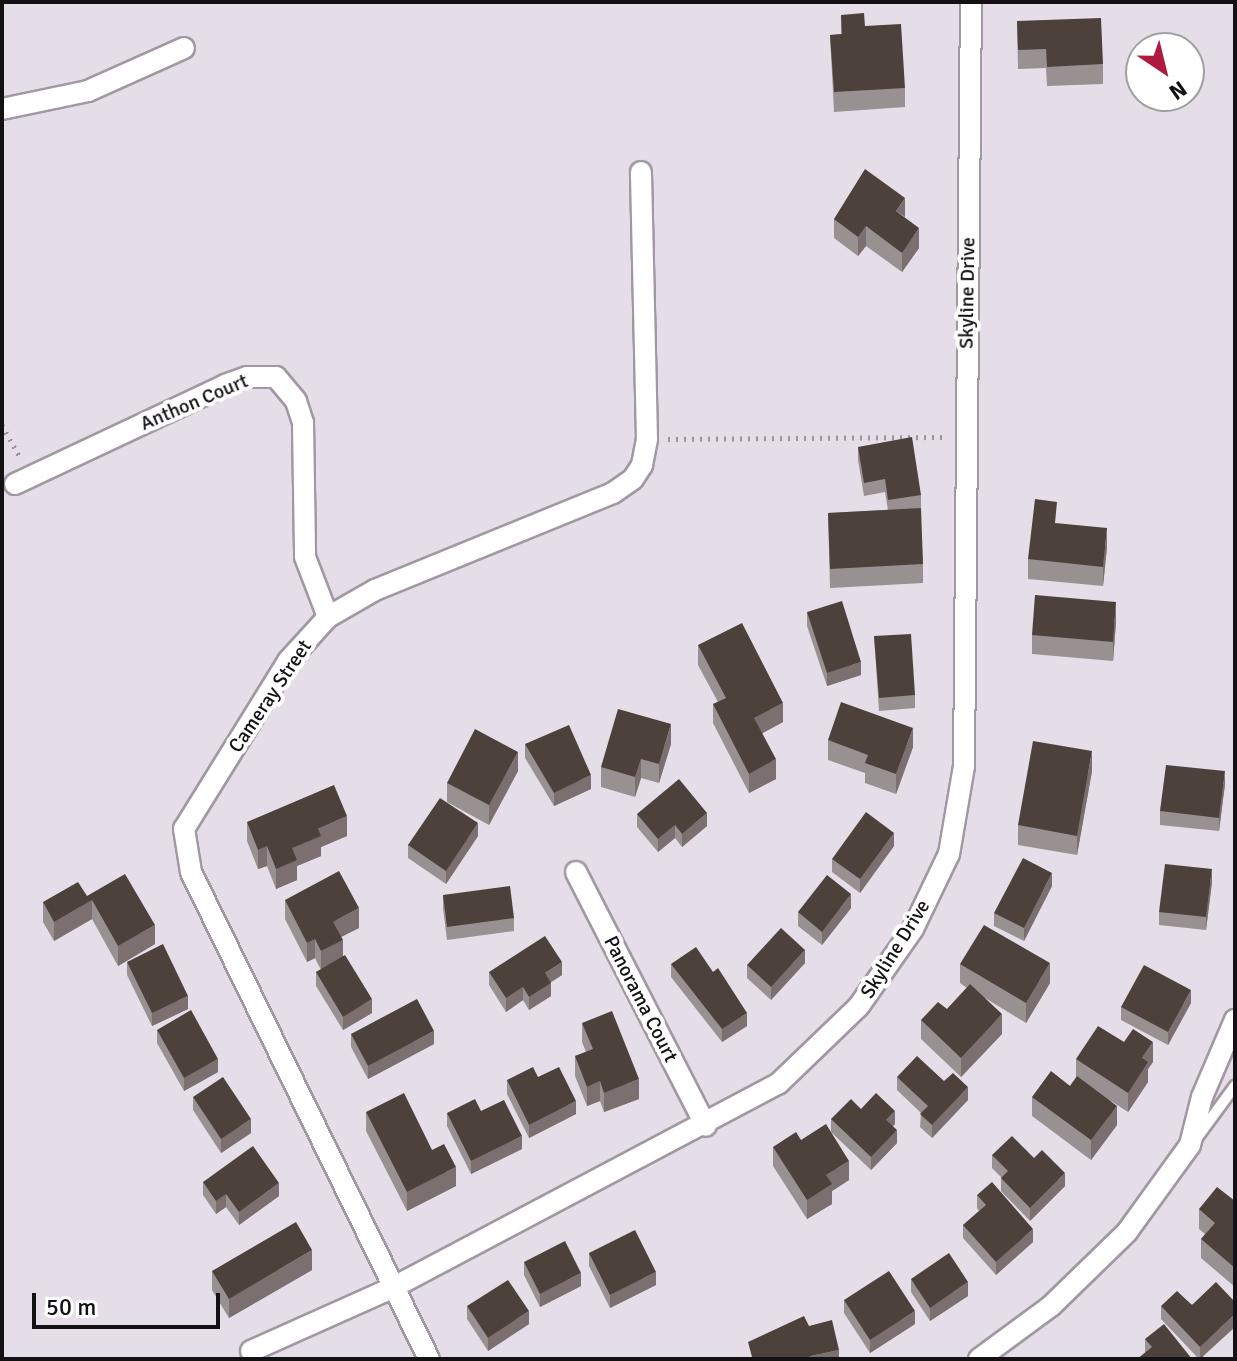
<!DOCTYPE html>
<style>
body{margin:0}
#map{position:relative;width:1237px;height:1361px;overflow:hidden;background:#e5dde8;font-family:Signika,sans-serif}
div>[style]{position:absolute}
[style*='--x']{left:calc(var(--x)*1px);top:calc(var(--y)*1px);width:calc(var(--w)*1px);rotate:calc(var(--a)*1deg)}
.path>*{height:5px;margin-top:-2.5px;transform-origin:0;background:repeating-linear-gradient(90deg,#9a949c 0 2px,transparent 0 8px)}
.roads{filter:drop-shadow(2px 0 #a198a3) drop-shadow(-2px 0 #a198a3) drop-shadow(0 2px #a198a3) drop-shadow(0 -2px #a198a3)}
.lane>*{height:10px;margin:-5px;padding:0 5px;transform-origin:5px;border-radius:5px;background:#fff}
.street>*{height:20px;margin:-10px;padding:0 10px;transform-origin:10px;border-radius:10px;background:#fff}
.wall>*{inset:0;background:#999092}
.shaded-wall>*{inset:0;background:#7b706f}
.building>*{inset:0;background:#4d423b}
span{translate:-50% -50%;white-space:nowrap;text-align:center;line-height:1.15;-webkit-text-stroke:8px #fff;paint-order:stroke}
.street-label{font-size:20px;color:#131114}
.frame{position:absolute;inset:0;border:4px solid #131114;pointer-events:none}
.north{position:absolute;left:1125px;top:32px;width:80px;height:80px;box-sizing:border-box;background:#fff;border:2px solid #a1a0a1;border-radius:50%;rotate:145deg;font-size:22px;font-weight:700;line-height:32px;text-align:center;color:#131114}
.north::after{content:'';display:block;margin:auto;width:28px;height:36px;background:#af1b40;clip-path:polygon(50% 0,100% 100%,50% 72%,0 100%)}
.scale{position:absolute;left:32px;top:1293px;width:188px;height:36px;box-sizing:border-box;border:4px solid #131114;border-top:0;padding-left:10px;font-size:24px;line-height:28px;white-space:nowrap;color:#131114;-webkit-text-stroke:6px #fff;paint-order:stroke}
</style>
<div id="map">
<div class="path">
<div style="--x:2;--y:425;--w:39;--a:61"></div>
<div style="--x:668;--y:439;--w:278;--a:-0.4"></div>
</div>
<div class="roads">
<div class="lane">
<div style="--x:1196;--y:1139;--w:66;--a:-53.7"></div>
</div>
<div class="street">
<div style="--x:2;--y:109;--w:88;--a:-11.8"></div>
<div style="--x:88;--y:91;--w:105;--a:-24.1"></div>
<div style="--x:15;--y:484;--w:232;--a:-25.2"></div>
<div style="--x:225;--y:385;--w:23;--a:-20"></div>
<div style="--x:247;--y:377;--w:29;--a:0"></div>
<div style="--x:276;--y:377;--w:31;--a:50"></div>
<div style="--x:296;--y:401;--w:23;--a:72"></div>
<div style="--x:303;--y:423;--w:134;--a:89.1"></div>
<div style="--x:305;--y:557;--w:64;--a:69"></div>
<div style="--x:576;--y:872;--w:285;--a:62.9"></div>
<div style="--x:251;--y:1351;--w:157;--a:-24.1"></div>
<div style="--x:394;--y:1287;--w:434;--a:-27.9"></div>
<div style="--x:778;--y:1084;--w:112;--a:-43.9"></div>
<div style="--x:859;--y:1006;--w:94;--a:-55"></div>
<div style="--x:913;--y:929;--w:83;--a:-64.4"></div>
<div style="--x:949;--y:854;--w:89;--a:-80.3"></div>
<div style="--x:964;--y:766;--w:764;--a:-89.48"></div>
<div style="--x:429;--y:1359;--w:542;--a:-116.05"></div>
<div style="--x:191;--y:872;--w:44;--a:-99.2"></div>
<div style="--x:184;--y:829;--w:198;--a:-58.2"></div>
<div style="--x:288;--y:661;--w:59;--a:-47.7"></div>
<div style="--x:328;--y:617;--w:54;--a:-29.9"></div>
<div style="--x:375;--y:590;--w:257;--a:-22.2"></div>
<div style="--x:613;--y:493;--w:24;--a:-35"></div>
<div style="--x:633;--y:479;--w:17;--a:-57"></div>
<div style="--x:642;--y:465;--w:26;--a:-79"></div>
<div style="--x:647;--y:439;--w:267;--a:-91.3"></div>
<div style="--x:979;--y:1359;--w:89;--a:-36.4"></div>
<div style="--x:1051;--y:1306;--w:106;--a:-44.2"></div>
<div style="--x:1127;--y:1232;--w:107;--a:-54.1"></div>
<div style="--x:1190;--y:1145;--w:49;--a:-76"></div>
<div style="--x:1202;--y:1097;--w:84;--a:-66.8"></div>
</div>
</div>
<div class="wall">
<div style="clip-path:polygon(841px 15px,865px 26px,905px 88px,905px 107px,834px 112px,830px 35px,841px 34px)"></div>
<div style="clip-path:polygon(1017px 21px,1103px 64px,1103px 84px,1047px 86px,1046px 68px,1018px 69px)"></div>
<div style="clip-path:polygon(905px 218px,919px 248px,902px 272px,866px 246px,858px 256px,834px 238px,834px 219px)"></div>
<div style="clip-path:polygon(858px 447px,921px 495px,921px 508px,918px 508px,923px 564px,923px 583px,830px 588px,828px 513px,888px 510px,885px 492px,864px 496px,858px 460px)"></div>
<div style="clip-path:polygon(1057px 523px,1107px 547px,1103px 586px,1028px 579px,1028px 559px)"></div>
<div style="clip-path:polygon(807px 612px,861px 675px,827px 686px,807px 626px)"></div>
<div style="clip-path:polygon(1116px 622px,1113px 661px,1032px 654px,1032px 635px)"></div>
<div style="clip-path:polygon(874px 636px,915px 695px,915px 708px,879px 711px)"></div>
<div style="clip-path:polygon(698px 645px,783px 722px,762px 733px,776px 779px,749px 793px,713px 723px,713px 704px,718px 702px,698px 665px)"></div>
<div style="clip-path:polygon(828px 740px,913px 747px,896px 794px,865px 783px,865px 773px,828px 760px)"></div>
<div style="clip-path:polygon(525px 744px,591px 789px,554px 806px,525px 758px)"></div>
<div style="clip-path:polygon(671px 744px,659px 783px,641px 778px,635px 797px,601px 787px,601px 767px)"></div>
<div style="clip-path:polygon(518px 771px,489px 825px,447px 802px,447px 783px)"></div>
<div style="clip-path:polygon(1092px 771px,1077px 855px,1018px 845px,1018px 825px)"></div>
<div style="clip-path:polygon(1225px 784px,1219px 831px,1160px 825px,1160px 811px)"></div>
<div style="clip-path:polygon(637px 814px,707px 826px,682px 847px,675px 838px,658px 852px,637px 827px)"></div>
<div style="clip-path:polygon(247px 822px,347px 836px,321px 847px,321px 856px,297px 866px,297px 880px,276px 889px,267px 866px,258px 869px,247px 841px)"></div>
<div style="clip-path:polygon(478px 836px,446px 884px,408px 858px,408px 845px)"></div>
<div style="clip-path:polygon(894px 846px,860px 893px,832px 872px,832px 859px)"></div>
<div style="clip-path:polygon(1212px 882px,1206px 930px,1159px 925px,1159px 912px)"></div>
<div style="clip-path:polygon(1052px 886px,1024px 941px,994px 926px,994px 913px)"></div>
<div style="clip-path:polygon(443px 895px,514px 918px,514px 931px,447px 940px,443px 908px)"></div>
<div style="clip-path:polygon(87px 896px,155px 944px,118px 966px,92px 919px,54px 941px,43px 922px,43px 902px)"></div>
<div style="clip-path:polygon(285px 900px,359px 928px,341px 937px,343px 956px,372px 1013px,343px 1030px,316px 986px,316px 972px,321px 970px,315px 958px,307px 962px,285px 919px)"></div>
<div style="clip-path:polygon(851px 908px,822px 945px,798px 926px,798px 912px)"></div>
<div style="clip-path:polygon(127px 962px,188px 1009px,152px 1026px,127px 975px)"></div>
<div style="clip-path:polygon(805px 963px,771px 1000px,747px 978px,747px 965px)"></div>
<div style="clip-path:polygon(671px 964px,713px 972px,747px 1026px,722px 1042px,671px 977px)"></div>
<div style="clip-path:polygon(960px 964px,1050px 983px,1026px 1023px,985px 998px,1002px 1034px,961px 1077px,921px 1039px,921px 1020px,947px 1009px,967px 988px,960px 983px)"></div>
<div style="clip-path:polygon(489px 972px,562px 975px,551px 982px,551px 996px,529px 1010px,523px 1000px,506px 1012px,489px 985px)"></div>
<div style="clip-path:polygon(1191px 1003px,1168px 1045px,1121px 1020px,1121px 1007px)"></div>
<div style="clip-path:polygon(582px 1023px,639px 1099px,604px 1112px,600px 1101px,587px 1106px,575px 1076px,575px 1056px,586px 1052px,582px 1042px)"></div>
<div style="clip-path:polygon(157px 1030px,218px 1072px,184px 1091px,157px 1043px)"></div>
<div style="clip-path:polygon(351px 1034px,434px 1044px,368px 1079px,351px 1047px)"></div>
<div style="clip-path:polygon(1076px 1059px,1153px 1062px,1148px 1069px,1148px 1082px,1128px 1112px,1111px 1101px,1117px 1125px,1091px 1160px,1032px 1116px,1032px 1097px,1070px 1086px,1076px 1078px)"></div>
<div style="clip-path:polygon(538px 1077px,576px 1114px,529px 1138px,507px 1094px,507px 1080px)"></div>
<div style="clip-path:polygon(897px 1077px,944px 1081px,968px 1100px,932px 1138px,920px 1127px,921px 1113px,897px 1090px)"></div>
<div style="clip-path:polygon(193px 1097px,251px 1133px,221px 1153px,193px 1110px)"></div>
<div style="clip-path:polygon(861px 1109px,895px 1124px,893px 1126px,897px 1143px,871px 1170px,831px 1132px,831px 1119px)"></div>
<div style="clip-path:polygon(481px 1111px,522px 1149px,471px 1174px,447px 1126px,447px 1113px)"></div>
<div style="clip-path:polygon(366px 1112px,432px 1150px,456px 1186px,407px 1211px,366px 1131px)"></div>
<div style="clip-path:polygon(801px 1140px,849px 1180px,832px 1191px,832px 1204px,807px 1219px,773px 1166px,773px 1147px)"></div>
<div style="clip-path:polygon(992px 1155px,1034px 1158px,1065px 1186px,1030px 1221px,1001px 1191px,1001px 1177px,992px 1168px)"></div>
<div style="clip-path:polygon(203px 1182px,279px 1196px,239px 1225px,226px 1207px,216px 1214px,203px 1195px)"></div>
<div style="clip-path:polygon(977px 1195px,1033px 1242px,996px 1275px,963px 1238px,963px 1225px,979px 1211px,977px 1208px)"></div>
<div style="clip-path:polygon(1235px 1201px,1235px 1287px,1201px 1258px,1201px 1239px,1205px 1234px,1199px 1229px,1199px 1209px)"></div>
<div style="clip-path:polygon(589px 1253px,656px 1285px,610px 1308px,589px 1266px)"></div>
<div style="clip-path:polygon(524px 1262px,581px 1286px,540px 1307px,524px 1275px)"></div>
<div style="clip-path:polygon(312px 1270px,229px 1318px,212px 1290px,212px 1271px)"></div>
<div style="clip-path:polygon(911px 1279px,968px 1296px,930px 1321px,911px 1292px)"></div>
<div style="clip-path:polygon(844px 1300px,915px 1324px,870px 1353px,844px 1313px)"></div>
<div style="clip-path:polygon(1235px 1302px,1202px 1359px,1199px 1359px,1161px 1319px,1161px 1306px)"></div>
<div style="clip-path:polygon(467px 1306px,529px 1324px,488px 1351px,467px 1319px)"></div>
<div style="clip-path:polygon(1145px 1339px,1192px 1359px,1145px 1352px)"></div>
</div>
<div class="shaded-wall">
<div style="clip-path:polygon(905px 198px,905px 217px,896px 211px)"></div>
<div style="clip-path:polygon(866px 226px,866px 246px,858px 256px,858px 237px)"></div>
<div style="clip-path:polygon(919px 228px,919px 248px,902px 272px,902px 253px)"></div>
<div style="clip-path:polygon(1107px 528px,1107px 547px,1103px 586px,1103px 567px)"></div>
<div style="clip-path:polygon(1116px 602px,1116px 622px,1113px 661px,1113px 642px)"></div>
<div style="clip-path:polygon(861px 662px,861px 675px,827px 686px,827px 673px)"></div>
<div style="clip-path:polygon(783px 703px,783px 722px,754px 738px,754px 718px)"></div>
<div style="clip-path:polygon(671px 724px,671px 744px,659px 783px,659px 764px)"></div>
<div style="clip-path:polygon(913px 728px,913px 747px,896px 794px,896px 774px)"></div>
<div style="clip-path:polygon(1092px 751px,1092px 771px,1077px 855px,1077px 836px)"></div>
<div style="clip-path:polygon(518px 752px,518px 771px,489px 825px,489px 805px)"></div>
<div style="clip-path:polygon(641px 759px,641px 778px,635px 797px,635px 777px)"></div>
<div style="clip-path:polygon(776px 759px,776px 779px,749px 793px,749px 774px)"></div>
<div style="clip-path:polygon(1225px 771px,1225px 784px,1219px 831px,1219px 818px)"></div>
<div style="clip-path:polygon(591px 775px,591px 789px,554px 806px,554px 793px)"></div>
<div style="clip-path:polygon(707px 813px,707px 826px,682px 847px,682px 834px)"></div>
<div style="clip-path:polygon(347px 816px,347px 836px,321px 847px,321px 856px,297px 866px,297px 880px,276px 889px,276px 869px,292px 848px,318px 829px)"></div>
<div style="clip-path:polygon(478px 823px,478px 836px,446px 884px,446px 871px)"></div>
<div style="clip-path:polygon(675px 825px,675px 838px,658px 852px,658px 839px)"></div>
<div style="clip-path:polygon(894px 833px,894px 846px,860px 893px,860px 879px)"></div>
<div style="clip-path:polygon(267px 846px,267px 866px,258px 869px,258px 850px)"></div>
<div style="clip-path:polygon(1212px 869px,1212px 882px,1206px 930px,1206px 917px)"></div>
<div style="clip-path:polygon(1052px 873px,1052px 886px,1024px 941px,1024px 928px)"></div>
<div style="clip-path:polygon(851px 894px,851px 908px,822px 945px,822px 932px)"></div>
<div style="clip-path:polygon(92px 900px,92px 919px,54px 941px,54px 922px)"></div>
<div style="clip-path:polygon(359px 908px,359px 928px,333px 941px,333px 922px)"></div>
<div style="clip-path:polygon(155px 925px,155px 944px,118px 966px,118px 946px)"></div>
<div style="clip-path:polygon(315px 939px,315px 958px,307px 962px,307px 943px)"></div>
<div style="clip-path:polygon(343px 940px,343px 960px,321px 971px,321px 951px)"></div>
<div style="clip-path:polygon(805px 950px,805px 963px,771px 1000px,771px 987px)"></div>
<div style="clip-path:polygon(562px 962px,562px 975px,545px 986px,545px 973px)"></div>
<div style="clip-path:polygon(1050px 963px,1050px 983px,1026px 1023px,1026px 1003px)"></div>
<div style="clip-path:polygon(551px 983px,551px 996px,529px 1010px,529px 997px)"></div>
<div style="clip-path:polygon(523px 987px,523px 1000px,506px 1012px,506px 998px)"></div>
<div style="clip-path:polygon(1191px 990px,1191px 1003px,1168px 1045px,1168px 1032px)"></div>
<div style="clip-path:polygon(188px 996px,188px 1009px,152px 1026px,152px 1013px)"></div>
<div style="clip-path:polygon(372px 999px,372px 1013px,343px 1030px,343px 1017px)"></div>
<div style="clip-path:polygon(747px 1013px,747px 1026px,722px 1042px,722px 1029px)"></div>
<div style="clip-path:polygon(1002px 1014px,1002px 1034px,961px 1077px,961px 1058px)"></div>
<div style="clip-path:polygon(434px 1031px,434px 1044px,368px 1079px,368px 1066px)"></div>
<div style="clip-path:polygon(1153px 1042px,1153px 1062px,1148px 1069px,1148px 1082px,1128px 1112px,1128px 1093px,1142px 1058px)"></div>
<div style="clip-path:polygon(218px 1059px,218px 1072px,184px 1091px,184px 1078px)"></div>
<div style="clip-path:polygon(639px 1079px,639px 1099px,604px 1112px,604px 1093px)"></div>
<div style="clip-path:polygon(600px 1081px,600px 1101px,587px 1106px,587px 1087px)"></div>
<div style="clip-path:polygon(968px 1087px,968px 1100px,932px 1138px,932px 1125px)"></div>
<div style="clip-path:polygon(576px 1101px,576px 1114px,529px 1138px,529px 1125px)"></div>
<div style="clip-path:polygon(1117px 1106px,1117px 1125px,1091px 1160px,1091px 1140px)"></div>
<div style="clip-path:polygon(895px 1111px,895px 1124px,886px 1133px,886px 1120px)"></div>
<div style="clip-path:polygon(251px 1119px,251px 1133px,221px 1153px,221px 1139px)"></div>
<div style="clip-path:polygon(897px 1130px,897px 1143px,871px 1170px,871px 1157px)"></div>
<div style="clip-path:polygon(522px 1136px,522px 1149px,471px 1174px,471px 1161px)"></div>
<div style="clip-path:polygon(849px 1161px,849px 1180px,832px 1191px,832px 1204px,807px 1219px,807px 1200px,826px 1175px)"></div>
<div style="clip-path:polygon(456px 1167px,456px 1186px,407px 1211px,407px 1192px)"></div>
<div style="clip-path:polygon(1065px 1173px,1065px 1186px,1030px 1221px,1030px 1208px)"></div>
<div style="clip-path:polygon(279px 1183px,279px 1196px,239px 1225px,239px 1212px)"></div>
<div style="clip-path:polygon(226px 1194px,226px 1207px,216px 1214px,216px 1201px)"></div>
<div style="clip-path:polygon(1033px 1229px,1033px 1242px,996px 1275px,996px 1262px)"></div>
<div style="clip-path:polygon(312px 1250px,312px 1270px,229px 1318px,229px 1299px)"></div>
<div style="clip-path:polygon(656px 1272px,656px 1285px,610px 1308px,610px 1295px)"></div>
<div style="clip-path:polygon(581px 1273px,581px 1286px,540px 1307px,540px 1294px)"></div>
<div style="clip-path:polygon(968px 1282px,968px 1296px,930px 1321px,930px 1308px)"></div>
<div style="clip-path:polygon(529px 1311px,529px 1324px,488px 1351px,488px 1338px)"></div>
<div style="clip-path:polygon(915px 1311px,915px 1324px,870px 1353px,870px 1340px)"></div>
<div style="clip-path:polygon(1235px 1314px,1235px 1327px,1200px 1359px,1200px 1347px)"></div>
<div style="clip-path:polygon(839px 1350px,839px 1359px,806px 1359px,811px 1356px)"></div>
</div>
<div class="building">
<div style="clip-path:polygon(864px 13px,865px 26px,901px 24px,905px 88px,834px 92px,830px 35px,842px 34px,841px 15px)"></div>
<div style="clip-path:polygon(1101px 18px,1103px 64px,1047px 67px,1046px 49px,1018px 50px,1017px 21px)"></div>
<div style="clip-path:polygon(865px 169px,905px 198px,896px 211px,919px 228px,902px 253px,866px 226px,858px 237px,834px 219px)"></div>
<div style="clip-path:polygon(912px 437px,921px 495px,888px 500px,885px 479px,864px 483px,858px 447px)"></div>
<div style="clip-path:polygon(1035px 499px,1057px 502px,1055px 523px,1107px 528px,1103px 567px,1028px 559px)"></div>
<div style="clip-path:polygon(921px 508px,923px 564px,830px 569px,828px 513px)"></div>
<div style="clip-path:polygon(1035px 595px,1116px 602px,1113px 642px,1032px 635px)"></div>
<div style="clip-path:polygon(842px 601px,861px 662px,827px 673px,807px 612px)"></div>
<div style="clip-path:polygon(742px 623px,783px 703px,754px 718px,776px 759px,749px 774px,713px 704px,726px 698px,698px 645px)"></div>
<div style="clip-path:polygon(911px 634px,915px 695px,879px 698px,874px 636px)"></div>
<div style="clip-path:polygon(841px 702px,913px 728px,896px 774px,865px 763px,868px 755px,828px 740px)"></div>
<div style="clip-path:polygon(618px 709px,671px 724px,659px 764px,641px 759px,635px 777px,601px 767px)"></div>
<div style="clip-path:polygon(569px 725px,591px 775px,554px 793px,525px 744px)"></div>
<div style="clip-path:polygon(475px 729px,518px 752px,489px 805px,447px 783px)"></div>
<div style="clip-path:polygon(1033px 741px,1092px 751px,1077px 836px,1018px 825px)"></div>
<div style="clip-path:polygon(1166px 765px,1225px 771px,1219px 818px,1160px 811px)"></div>
<div style="clip-path:polygon(679px 779px,707px 813px,682px 834px,675px 825px,658px 839px,637px 814px)"></div>
<div style="clip-path:polygon(334px 785px,347px 816px,318px 829px,321px 836px,292px 848px,297px 860px,276px 869px,267px 846px,258px 850px,247px 822px)"></div>
<div style="clip-path:polygon(440px 798px,478px 823px,446px 871px,408px 845px)"></div>
<div style="clip-path:polygon(866px 812px,894px 833px,860px 879px,832px 859px)"></div>
<div style="clip-path:polygon(1023px 858px,1052px 873px,1024px 928px,994px 913px)"></div>
<div style="clip-path:polygon(1165px 864px,1212px 869px,1206px 917px,1159px 912px)"></div>
<div style="clip-path:polygon(339px 871px,359px 908px,333px 922px,343px 940px,321px 951px,315px 939px,307px 943px,285px 900px)"></div>
<div style="clip-path:polygon(125px 874px,155px 925px,118px 946px,92px 900px,54px 922px,43px 902px,78px 882px,87px 896px)"></div>
<div style="clip-path:polygon(827px 875px,851px 894px,822px 932px,798px 912px)"></div>
<div style="clip-path:polygon(510px 886px,514px 918px,447px 927px,443px 895px)"></div>
<div style="clip-path:polygon(984px 925px,1050px 963px,1026px 1003px,960px 964px)"></div>
<div style="clip-path:polygon(781px 928px,805px 950px,771px 987px,747px 965px)"></div>
<div style="clip-path:polygon(545px 936px,562px 962px,545px 973px,551px 983px,529px 997px,523px 987px,506px 998px,489px 972px)"></div>
<div style="clip-path:polygon(163px 944px,188px 996px,152px 1013px,127px 962px)"></div>
<div style="clip-path:polygon(696px 947px,713px 972px,718px 968px,747px 1013px,722px 1029px,671px 964px)"></div>
<div style="clip-path:polygon(345px 955px,372px 999px,343px 1017px,316px 972px)"></div>
<div style="clip-path:polygon(1144px 965px,1191px 990px,1168px 1032px,1121px 1007px)"></div>
<div style="clip-path:polygon(970px 984px,1002px 1014px,961px 1058px,921px 1020px,938px 1002px,947px 1009px)"></div>
<div style="clip-path:polygon(417px 999px,434px 1031px,368px 1066px,351px 1034px)"></div>
<div style="clip-path:polygon(191px 1010px,218px 1059px,184px 1078px,157px 1030px)"></div>
<div style="clip-path:polygon(612px 1011px,639px 1079px,604px 1093px,600px 1081px,587px 1087px,575px 1056px,593px 1049px,582px 1023px)"></div>
<div style="clip-path:polygon(1098px 1026px,1124px 1042px,1133px 1029px,1153px 1042px,1142px 1058px,1148px 1062px,1128px 1093px,1076px 1059px)"></div>
<div style="clip-path:polygon(917px 1056px,944px 1081px,953px 1073px,968px 1087px,932px 1125px,920px 1114px,928px 1106px,897px 1077px)"></div>
<div style="clip-path:polygon(533px 1067px,538px 1077px,559px 1067px,576px 1101px,529px 1125px,507px 1080px)"></div>
<div style="clip-path:polygon(1051px 1071px,1070px 1086px,1077px 1076px,1117px 1106px,1091px 1140px,1032px 1097px)"></div>
<div style="clip-path:polygon(223px 1077px,251px 1119px,221px 1139px,193px 1097px)"></div>
<div style="clip-path:polygon(404px 1093px,432px 1150px,444px 1144px,456px 1167px,407px 1192px,366px 1112px)"></div>
<div style="clip-path:polygon(876px 1093px,895px 1111px,886px 1120px,897px 1130px,871px 1157px,831px 1119px,851px 1099px,861px 1109px)"></div>
<div style="clip-path:polygon(475px 1099px,481px 1111px,504px 1100px,522px 1136px,471px 1161px,447px 1113px)"></div>
<div style="clip-path:polygon(826px 1124px,849px 1161px,826px 1175px,832px 1184px,807px 1200px,773px 1147px,796px 1132px,801px 1140px)"></div>
<div style="clip-path:polygon(1012px 1136px,1034px 1158px,1042px 1150px,1065px 1173px,1030px 1208px,1001px 1178px,1008px 1171px,992px 1155px)"></div>
<div style="clip-path:polygon(253px 1146px,279px 1183px,239px 1212px,226px 1194px,216px 1201px,203px 1182px)"></div>
<div style="clip-path:polygon(992px 1182px,1033px 1229px,996px 1262px,963px 1225px,986px 1205px,977px 1195px)"></div>
<div style="clip-path:polygon(1217px 1187px,1235px 1201px,1235px 1268px,1201px 1239px,1215px 1223px,1199px 1209px)"></div>
<div style="clip-path:polygon(296px 1222px,312px 1250px,229px 1299px,212px 1271px)"></div>
<div style="clip-path:polygon(635px 1230px,656px 1272px,610px 1295px,589px 1253px)"></div>
<div style="clip-path:polygon(565px 1241px,581px 1273px,540px 1294px,524px 1262px)"></div>
<div style="clip-path:polygon(949px 1253px,968px 1282px,930px 1308px,911px 1279px)"></div>
<div style="clip-path:polygon(889px 1271px,915px 1311px,870px 1340px,844px 1300px)"></div>
<div style="clip-path:polygon(508px 1280px,529px 1311px,488px 1338px,467px 1306px)"></div>
<div style="clip-path:polygon(1216px 1282px,1235px 1302px,1235px 1314px,1200px 1347px,1161px 1306px,1177px 1291px,1192px 1305px)"></div>
<div style="clip-path:polygon(804px 1316px,809px 1326px,832px 1320px,839px 1350px,811px 1356px,806px 1359px,748px 1359px,752px 1357px,748px 1342px)"></div>
<div style="clip-path:polygon(1164px 1324px,1192px 1359px,1137px 1359px,1152px 1347px,1145px 1339px)"></div>
</div>
<div class="street-label">
<span style="left:967px;top:293px;rotate:-89deg">Skyline Drive</span>
<span style="left:194px;top:402px;rotate:-23deg">Anthon Court</span>
<span style="left:270px;top:696px;rotate:-56deg">Cameray Street</span>
<span style="left:895px;top:949px;rotate:-58deg">Skyline Drive</span>
<span style="left:641px;top:999px;rotate:63deg">Panorama Court</span>
</div>
<div class="frame"></div>
<div class="north">N</div>
<div class="scale">50 m</div>
</div>
